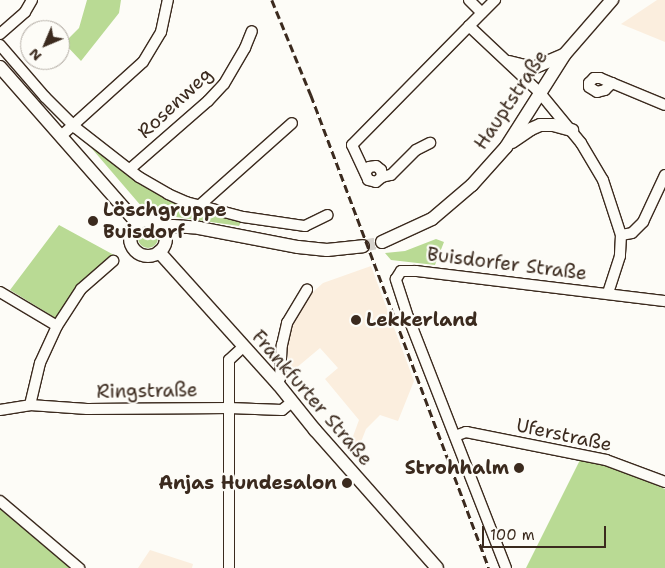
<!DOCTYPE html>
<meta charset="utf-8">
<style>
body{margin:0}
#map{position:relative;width:665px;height:568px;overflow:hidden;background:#fdfcf7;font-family:"Shantell Sans",sans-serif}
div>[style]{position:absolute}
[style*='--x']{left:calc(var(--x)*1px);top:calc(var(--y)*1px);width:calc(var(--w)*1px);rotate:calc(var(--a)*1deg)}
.built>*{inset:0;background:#fbeede}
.green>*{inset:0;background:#b9da94}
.round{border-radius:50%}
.major-tunnel>*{height:12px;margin-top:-6px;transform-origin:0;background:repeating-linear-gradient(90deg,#d6d2cc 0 12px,transparent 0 18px)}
.roads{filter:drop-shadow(1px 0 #3b2a1e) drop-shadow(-1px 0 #3b2a1e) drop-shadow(0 1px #3b2a1e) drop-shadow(0 -1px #3b2a1e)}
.minor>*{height:10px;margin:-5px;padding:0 5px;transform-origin:5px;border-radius:5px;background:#fdfcf7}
.major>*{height:12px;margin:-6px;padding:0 6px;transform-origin:6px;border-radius:6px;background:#fdfcf7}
.major>.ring{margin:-6px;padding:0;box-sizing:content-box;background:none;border:12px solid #fdfcf7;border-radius:50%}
.rail>*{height:2.5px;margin-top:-1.25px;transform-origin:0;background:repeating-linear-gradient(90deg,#3b2a1e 0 8px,transparent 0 12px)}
.dots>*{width:14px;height:14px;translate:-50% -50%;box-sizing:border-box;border:2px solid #fdfcf7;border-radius:50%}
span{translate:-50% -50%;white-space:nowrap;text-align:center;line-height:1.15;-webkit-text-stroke:4.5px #fdfcf7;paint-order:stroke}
.street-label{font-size:19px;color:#3b2a1e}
.poi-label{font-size:19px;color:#3b2a1e;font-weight:700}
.left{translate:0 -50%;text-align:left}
.right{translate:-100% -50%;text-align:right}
.north{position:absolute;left:20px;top:20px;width:50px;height:50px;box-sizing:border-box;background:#fdfcf7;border:1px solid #afa8a0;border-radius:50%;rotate:225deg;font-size:14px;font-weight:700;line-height:20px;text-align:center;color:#3b2a1e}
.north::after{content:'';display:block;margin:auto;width:18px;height:22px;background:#3b2a1e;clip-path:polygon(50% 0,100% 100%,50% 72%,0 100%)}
.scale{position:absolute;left:482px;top:526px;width:124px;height:22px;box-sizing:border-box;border:2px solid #3b2a1e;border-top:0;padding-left:6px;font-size:15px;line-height:18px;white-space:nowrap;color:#3b2a1e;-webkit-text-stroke:4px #fdfcf7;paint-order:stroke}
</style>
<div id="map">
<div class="built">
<div style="clip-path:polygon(657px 0,665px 0,665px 42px,621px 24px)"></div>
<div style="clip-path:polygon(371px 266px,414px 381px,398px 421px,380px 415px,366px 429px,359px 447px,351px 454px,343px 445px,352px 439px,359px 420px,325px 379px,338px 368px,320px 348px,289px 374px,286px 335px,304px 300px,323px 283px)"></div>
<div style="clip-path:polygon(150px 550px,193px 564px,192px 568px,138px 568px)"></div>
</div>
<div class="green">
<div style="clip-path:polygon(87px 0,121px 0,119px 13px,81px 61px,64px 43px,79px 28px)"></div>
<div style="clip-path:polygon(81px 136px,125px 173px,142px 183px,241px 222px,239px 226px,176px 217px,142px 207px)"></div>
<div style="clip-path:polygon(59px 225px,114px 255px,101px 266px,59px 317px,54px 317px,10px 290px)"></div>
<div class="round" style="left:138px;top:228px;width:20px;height:20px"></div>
<div style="clip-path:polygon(436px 239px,444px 242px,435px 265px,391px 260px,385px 253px,405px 251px)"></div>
<div style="clip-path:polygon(581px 458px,611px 466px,665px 489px,665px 568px,526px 568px)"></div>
<div style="clip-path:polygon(0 506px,68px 564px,69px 568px,0 568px)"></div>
</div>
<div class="major-tunnel">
<div style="--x:363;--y:246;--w:19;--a:-12"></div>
</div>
<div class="roads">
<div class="minor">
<div style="--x:469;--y:0;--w:18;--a:45"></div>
<div style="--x:469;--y:26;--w:37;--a:-45"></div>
<div style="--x:0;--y:34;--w:33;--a:-41"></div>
<div style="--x:25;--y:12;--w:14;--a:-60"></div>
<div style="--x:0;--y:45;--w:69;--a:49.1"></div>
<div style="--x:45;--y:97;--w:44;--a:45"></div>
<div style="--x:76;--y:128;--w:80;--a:37.9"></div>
<div style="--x:139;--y:177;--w:34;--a:30"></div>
<div style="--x:168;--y:194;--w:20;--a:24"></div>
<div style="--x:186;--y:202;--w:59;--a:14.7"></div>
<div style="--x:243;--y:217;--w:63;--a:8.3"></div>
<div style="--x:305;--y:226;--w:25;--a:-26"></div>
<div style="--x:612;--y:83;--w:10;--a:135"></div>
<div style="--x:605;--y:90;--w:8;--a:166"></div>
<div style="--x:597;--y:92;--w:9;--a:-148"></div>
<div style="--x:589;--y:87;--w:4;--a:-90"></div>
<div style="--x:589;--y:83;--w:7;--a:-45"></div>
<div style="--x:594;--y:78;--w:6;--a:0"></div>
<div style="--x:600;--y:78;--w:13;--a:23"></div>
<div style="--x:612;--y:83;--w:57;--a:22.5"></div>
<div style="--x:61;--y:136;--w:110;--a:-42.1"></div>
<div style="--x:143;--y:62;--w:35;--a:-59"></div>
<div style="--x:161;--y:32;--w:33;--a:-78"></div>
<div style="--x:352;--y:145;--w:167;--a:-45.5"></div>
<div style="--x:469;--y:26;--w:98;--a:43.3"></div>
<div style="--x:540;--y:93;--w:65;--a:50.6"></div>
<div style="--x:581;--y:143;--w:43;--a:59.3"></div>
<div style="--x:603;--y:180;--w:58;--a:71.9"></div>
<div style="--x:621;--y:235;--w:21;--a:93"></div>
<div style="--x:620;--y:256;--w:39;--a:108"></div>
<div style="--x:352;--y:145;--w:38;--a:65"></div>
<div style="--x:368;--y:180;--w:8;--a:14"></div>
<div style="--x:376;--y:182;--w:8;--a:-40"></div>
<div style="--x:382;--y:177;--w:7;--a:-98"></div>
<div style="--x:381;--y:170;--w:6;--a:-141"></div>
<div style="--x:376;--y:166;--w:7;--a:172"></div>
<div style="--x:369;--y:167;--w:6;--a:121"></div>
<div style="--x:130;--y:169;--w:103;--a:-41.1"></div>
<div style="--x:208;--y:101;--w:23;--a:-47"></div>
<div style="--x:224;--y:84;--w:42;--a:-59.7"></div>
<div style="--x:245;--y:48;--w:18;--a:-68"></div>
<div style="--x:382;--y:177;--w:9;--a:-13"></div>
<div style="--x:391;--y:175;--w:35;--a:-45"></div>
<div style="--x:416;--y:150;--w:16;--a:-27"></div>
<div style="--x:200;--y:205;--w:123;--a:-41.7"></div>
<div style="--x:621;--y:235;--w:11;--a:-10"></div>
<div style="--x:632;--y:233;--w:16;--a:-45"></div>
<div style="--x:643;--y:222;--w:52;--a:-64.9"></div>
<div style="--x:0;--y:292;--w:66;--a:30.8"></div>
<div style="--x:278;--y:384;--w:6;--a:-72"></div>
<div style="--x:280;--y:378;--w:33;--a:-87"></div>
<div style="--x:282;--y:345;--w:23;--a:-77"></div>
<div style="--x:287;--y:323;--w:39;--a:-59"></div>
<div style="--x:30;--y:405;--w:43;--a:-76.6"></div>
<div style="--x:40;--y:363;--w:41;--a:-65.3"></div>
<div style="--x:57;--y:326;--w:44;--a:-57"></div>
<div style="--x:81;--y:289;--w:43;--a:-41.2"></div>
<div style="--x:0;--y:410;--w:30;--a:-9"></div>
<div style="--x:30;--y:405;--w:57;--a:4"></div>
<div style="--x:87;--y:409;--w:142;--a:-0.4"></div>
<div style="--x:229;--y:408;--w:53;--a:2.2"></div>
<div style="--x:282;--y:410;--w:13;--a:-39"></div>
<div style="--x:455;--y:436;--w:12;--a:-20"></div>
<div style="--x:466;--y:432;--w:143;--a:11.3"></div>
<div style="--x:606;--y:460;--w:63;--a:20.4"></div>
<div style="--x:0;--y:501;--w:104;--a:40.3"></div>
<div style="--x:229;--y:568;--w:208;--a:-90"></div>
<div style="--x:229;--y:360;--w:19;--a:-43"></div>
<div style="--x:506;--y:568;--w:269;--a:-111.3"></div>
<div style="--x:408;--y:317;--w:40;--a:-108"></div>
<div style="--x:396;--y:279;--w:9;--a:-58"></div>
<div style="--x:401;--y:271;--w:15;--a:0"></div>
<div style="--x:416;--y:271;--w:251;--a:6.9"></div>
</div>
<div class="major">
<div style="--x:509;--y:62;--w:25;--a:14"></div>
<div style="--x:533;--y:68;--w:33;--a:-23"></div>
<div style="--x:0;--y:67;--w:209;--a:48.7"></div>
<div style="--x:512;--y:142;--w:23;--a:-34"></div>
<div style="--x:531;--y:129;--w:10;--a:-24"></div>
<div style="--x:540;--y:125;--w:13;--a:0"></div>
<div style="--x:553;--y:125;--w:20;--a:15"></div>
<div class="ring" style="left:130px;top:220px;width:24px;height:24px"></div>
<div style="--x:163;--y:229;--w:10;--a:-17"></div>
<div style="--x:173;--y:226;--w:26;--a:4"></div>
<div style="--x:199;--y:228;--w:101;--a:10.9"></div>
<div style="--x:298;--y:247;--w:29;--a:6"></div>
<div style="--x:327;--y:250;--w:36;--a:-6"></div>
<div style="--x:382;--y:242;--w:55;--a:-24.7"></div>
<div style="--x:432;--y:219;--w:52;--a:-40.4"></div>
<div style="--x:472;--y:185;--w:51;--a:-48.2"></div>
<div style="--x:506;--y:147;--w:110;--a:-57.6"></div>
<div style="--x:565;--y:54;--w:72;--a:-49"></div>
<div style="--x:159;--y:252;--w:178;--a:48"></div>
<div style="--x:278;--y:384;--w:59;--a:51.2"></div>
<div style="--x:315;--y:430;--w:184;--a:48.5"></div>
</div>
</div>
<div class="rail">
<div style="--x:272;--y:0;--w:103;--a:67.7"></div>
<div style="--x:311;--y:95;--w:505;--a:69.38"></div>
</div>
<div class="dots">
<div style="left:93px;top:221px;background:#3b2a1e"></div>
<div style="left:356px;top:320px;background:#3b2a1e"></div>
<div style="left:519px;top:468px;background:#3b2a1e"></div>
<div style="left:347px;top:483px;background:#3b2a1e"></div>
</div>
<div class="street-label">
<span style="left:511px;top:100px;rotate:-56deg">Hauptstraße</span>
<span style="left:175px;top:103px;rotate:-43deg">Rosenweg</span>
<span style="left:507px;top:264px;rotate:7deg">Buisdorfer Straße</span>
<span style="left:147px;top:391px;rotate:-1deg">Ringstraße</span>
<span style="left:312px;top:398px;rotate:49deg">Frankfurter Straße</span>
<span style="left:564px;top:435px;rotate:12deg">Uferstraße</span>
</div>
<div class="poi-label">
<span class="left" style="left:103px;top:221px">Löschgruppe<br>Buisdorf</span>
<span class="left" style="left:366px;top:320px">Lekkerland</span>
<span class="right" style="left:509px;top:468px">Strohhalm</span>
<span class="right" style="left:337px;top:483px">Anjas Hundesalon</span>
</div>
<div class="north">N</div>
<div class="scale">100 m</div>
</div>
